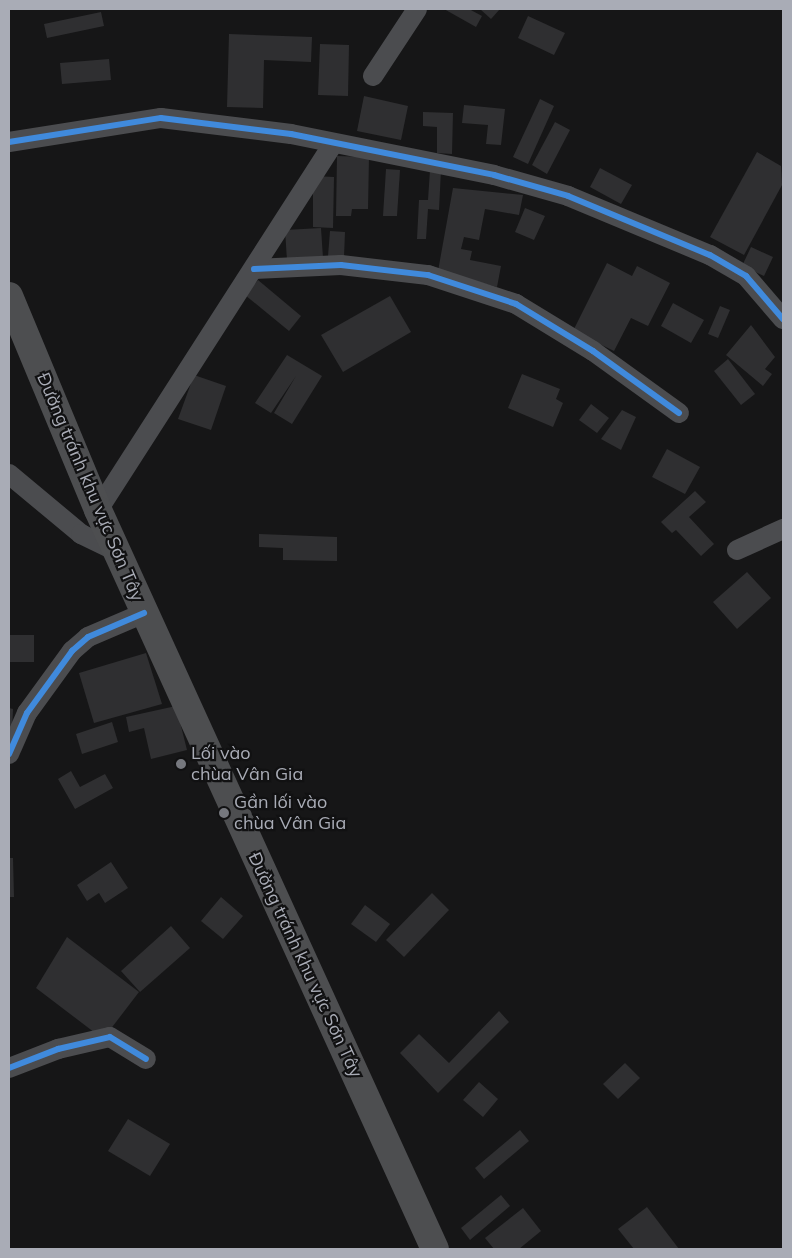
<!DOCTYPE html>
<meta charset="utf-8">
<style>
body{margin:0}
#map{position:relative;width:792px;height:1258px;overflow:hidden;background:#161617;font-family:Mulish,sans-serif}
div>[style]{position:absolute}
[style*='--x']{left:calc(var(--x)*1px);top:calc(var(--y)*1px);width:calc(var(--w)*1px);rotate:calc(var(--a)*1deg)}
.building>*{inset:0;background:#2f2f31}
.minor>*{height:20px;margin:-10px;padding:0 10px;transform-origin:10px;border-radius:10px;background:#4b4c4f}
.trunk>*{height:28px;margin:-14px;padding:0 14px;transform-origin:14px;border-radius:14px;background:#4d4e50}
.cycleway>*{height:6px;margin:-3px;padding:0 3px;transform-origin:3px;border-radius:3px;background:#408adc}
.dots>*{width:14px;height:14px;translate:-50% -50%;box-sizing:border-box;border:2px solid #111112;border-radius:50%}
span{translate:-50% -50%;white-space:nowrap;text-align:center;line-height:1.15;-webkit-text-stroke:4.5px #111112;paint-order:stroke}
.street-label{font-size:18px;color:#a9acb6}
.poi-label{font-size:18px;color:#a9acb6}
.left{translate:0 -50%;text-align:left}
.frame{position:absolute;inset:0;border:10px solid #a9acb6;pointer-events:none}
</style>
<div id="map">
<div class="building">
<div style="clip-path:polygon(444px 9px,469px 9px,482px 16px,476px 27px)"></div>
<div style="clip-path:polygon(480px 9px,500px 9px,491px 19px)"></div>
<div style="clip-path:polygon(101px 12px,104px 26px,47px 38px,44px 24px)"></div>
<div style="clip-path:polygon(528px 16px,565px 33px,554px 55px,518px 38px)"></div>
<div style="clip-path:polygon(229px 34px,312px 37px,311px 62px,264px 60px,263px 108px,227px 107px)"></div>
<div style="clip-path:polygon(320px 44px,349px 45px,348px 96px,318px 95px)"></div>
<div style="clip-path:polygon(109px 59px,111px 80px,62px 84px,60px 63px)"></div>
<div style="clip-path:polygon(364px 96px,408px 106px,401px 140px,357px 131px)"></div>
<div style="clip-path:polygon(540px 99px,554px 106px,528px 164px,513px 157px)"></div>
<div style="clip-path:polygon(464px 105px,505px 109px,501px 145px,486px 144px,488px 125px,462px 123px)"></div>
<div style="clip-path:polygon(423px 112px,453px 113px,452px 154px,437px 153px,437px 127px,423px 126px)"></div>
<div style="clip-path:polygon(555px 122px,570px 130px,547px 174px,532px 165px)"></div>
<div style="clip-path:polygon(757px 152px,781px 166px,782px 185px,744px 255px,710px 237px)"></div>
<div style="clip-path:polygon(337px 156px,369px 157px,368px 209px,352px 209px,351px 216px,336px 216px)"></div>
<div style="clip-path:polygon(600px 168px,632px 185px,621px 204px,590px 187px)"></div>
<div style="clip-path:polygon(386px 169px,400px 170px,397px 216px,383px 216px)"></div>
<div style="clip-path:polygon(430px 170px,441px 170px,439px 210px,428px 209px,426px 239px,417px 239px,419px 200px,428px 200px)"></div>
<div style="clip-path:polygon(313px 176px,334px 177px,333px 228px,313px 227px)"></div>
<div style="clip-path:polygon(453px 188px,523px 195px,519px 215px,485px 209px,479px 240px,464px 237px,461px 249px,472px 251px,470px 260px,501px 266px,497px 287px,438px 271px)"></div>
<div style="clip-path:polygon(525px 208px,545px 216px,534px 240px,515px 232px)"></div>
<div style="clip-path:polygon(321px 228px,323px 258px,287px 260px,285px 230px)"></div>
<div style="clip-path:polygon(330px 231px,345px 232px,344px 257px,328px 256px)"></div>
<div style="clip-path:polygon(751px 247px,773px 257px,764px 276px,742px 266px)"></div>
<div style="clip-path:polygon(607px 263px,632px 276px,637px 266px,670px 283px,648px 326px,631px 318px,614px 351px,573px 331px)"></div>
<div style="clip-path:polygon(258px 280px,301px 316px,289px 331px,245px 295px)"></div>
<div style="clip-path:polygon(390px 296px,411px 332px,343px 372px,321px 335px)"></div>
<div style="clip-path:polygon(673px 303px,704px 320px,691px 343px,661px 326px)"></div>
<div style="clip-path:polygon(720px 306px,730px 310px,718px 338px,708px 334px)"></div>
<div style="clip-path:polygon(751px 325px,775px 357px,765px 369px,772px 374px,763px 386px,726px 355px)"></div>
<div style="clip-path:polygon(287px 355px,322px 376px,292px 424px,274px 413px,296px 376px,271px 413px,255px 403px)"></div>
<div style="clip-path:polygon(728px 359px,755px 394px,741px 405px,714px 371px)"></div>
<div style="clip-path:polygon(522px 374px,560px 389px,556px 399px,563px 403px,553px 427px,508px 408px)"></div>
<div style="clip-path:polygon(194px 375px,226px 386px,211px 430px,178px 419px)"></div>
<div style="clip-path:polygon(591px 404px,609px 418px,597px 433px,579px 420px)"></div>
<div style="clip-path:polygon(622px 410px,636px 417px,621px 450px,601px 439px)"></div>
<div style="clip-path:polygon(667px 449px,700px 467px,685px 494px,652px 477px)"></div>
<div style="clip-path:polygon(695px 491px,706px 502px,689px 517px,714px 544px,701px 556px,676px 530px,672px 533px,661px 522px)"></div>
<div style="clip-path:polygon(259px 534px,337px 537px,337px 561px,283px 560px,283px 548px,259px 547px)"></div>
<div style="clip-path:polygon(747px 572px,771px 598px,737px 629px,713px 602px)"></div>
<div style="clip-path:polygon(9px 635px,34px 635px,34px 662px,9px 662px)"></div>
<div style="clip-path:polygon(146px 653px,162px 704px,94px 723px,79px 673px)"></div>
<div style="clip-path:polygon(176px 706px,187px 750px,151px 759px,144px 728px,129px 732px,126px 717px)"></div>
<div style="clip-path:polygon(9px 708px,13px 709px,12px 732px,9px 732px)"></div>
<div style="clip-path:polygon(112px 722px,118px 742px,82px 754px,76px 734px)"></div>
<div style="clip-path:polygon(71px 771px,80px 787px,105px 774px,113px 788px,75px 809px,58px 779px)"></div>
<div style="clip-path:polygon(9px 858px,13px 858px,14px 897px,9px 897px)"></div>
<div style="clip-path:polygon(111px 862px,128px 888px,105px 903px,99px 893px,87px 901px,77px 885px)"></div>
<div style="clip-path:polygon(432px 893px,449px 910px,404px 957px,386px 940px)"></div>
<div style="clip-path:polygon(221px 897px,243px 916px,223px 939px,201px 921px)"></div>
<div style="clip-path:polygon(365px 905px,390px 924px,376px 942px,351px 924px)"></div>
<div style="clip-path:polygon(171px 926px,190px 948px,140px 992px,121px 971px)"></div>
<div style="clip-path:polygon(67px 937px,139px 992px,103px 1039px,36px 988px)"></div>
<div style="clip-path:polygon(499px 1011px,509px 1022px,438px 1093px,400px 1053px,419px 1034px,449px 1063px)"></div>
<div style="clip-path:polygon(625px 1063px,640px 1078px,618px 1099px,603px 1084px)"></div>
<div style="clip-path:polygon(479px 1082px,498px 1099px,483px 1117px,463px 1100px)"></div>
<div style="clip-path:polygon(128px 1119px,170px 1144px,150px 1176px,108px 1151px)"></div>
<div style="clip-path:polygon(520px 1130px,529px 1141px,484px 1179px,475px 1168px)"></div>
<div style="clip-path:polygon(501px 1195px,510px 1206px,470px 1240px,461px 1228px)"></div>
<div style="clip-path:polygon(647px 1207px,679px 1249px,634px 1249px,618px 1229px)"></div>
<div style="clip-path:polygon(523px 1208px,541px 1231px,519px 1249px,494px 1249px,485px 1238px)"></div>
</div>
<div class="minor">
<div style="--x:373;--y:76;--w:80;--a:-56.7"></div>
<div style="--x:9;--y:142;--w:154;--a:-9"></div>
<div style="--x:161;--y:118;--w:131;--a:7"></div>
<div style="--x:291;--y:134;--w:207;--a:11.4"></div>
<div style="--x:494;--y:175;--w:77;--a:15.8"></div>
<div style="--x:568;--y:196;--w:154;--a:22.6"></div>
<div style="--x:710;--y:255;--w:42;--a:30.3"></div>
<div style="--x:746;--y:276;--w:57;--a:49.3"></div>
<div style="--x:254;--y:269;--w:87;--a:-2.6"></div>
<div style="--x:341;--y:265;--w:88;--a:6.6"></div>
<div style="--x:428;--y:275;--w:93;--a:18.2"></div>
<div style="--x:516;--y:304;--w:90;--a:31.4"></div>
<div style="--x:593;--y:351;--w:106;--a:35.8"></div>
<div style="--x:9;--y:474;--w:94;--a:39.8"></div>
<div style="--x:81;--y:534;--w:39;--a:26"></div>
<div style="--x:98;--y:510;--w:436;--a:-57.3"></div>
<div style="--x:737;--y:550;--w:51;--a:-24.5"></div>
<div style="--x:9;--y:754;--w:45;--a:-66.3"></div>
<div style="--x:27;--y:713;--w:77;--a:-54"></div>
<div style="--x:72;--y:651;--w:21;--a:-41"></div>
<div style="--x:88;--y:637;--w:61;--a:-23.2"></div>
<div style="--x:9;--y:1068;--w:53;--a:-21.2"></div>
<div style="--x:58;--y:1049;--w:53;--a:-13"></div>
<div style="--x:110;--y:1037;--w:42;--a:31.4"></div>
</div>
<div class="trunk">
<div style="--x:9;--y:296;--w:232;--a:67.4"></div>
<div style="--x:98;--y:510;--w:812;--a:65.49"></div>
</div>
<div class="cycleway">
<div style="--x:9;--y:142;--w:154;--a:-9"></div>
<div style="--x:161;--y:118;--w:131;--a:7"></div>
<div style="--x:291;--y:134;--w:207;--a:11.4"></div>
<div style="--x:494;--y:175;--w:77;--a:15.8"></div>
<div style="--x:568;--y:196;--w:154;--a:22.6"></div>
<div style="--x:710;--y:255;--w:42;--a:30.3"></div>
<div style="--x:746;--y:276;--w:57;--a:49.3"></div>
<div style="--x:254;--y:269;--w:87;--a:-2.6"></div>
<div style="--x:341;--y:265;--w:88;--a:6.6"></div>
<div style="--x:428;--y:275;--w:93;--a:18.2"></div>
<div style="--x:516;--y:304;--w:90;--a:31.4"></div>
<div style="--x:593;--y:351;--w:106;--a:35.8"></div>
<div style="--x:9;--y:754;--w:45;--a:-66.3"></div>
<div style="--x:27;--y:713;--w:77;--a:-54"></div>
<div style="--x:72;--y:651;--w:21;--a:-41"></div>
<div style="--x:88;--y:637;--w:61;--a:-23.2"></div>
<div style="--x:9;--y:1068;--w:53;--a:-21.2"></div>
<div style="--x:58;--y:1049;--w:53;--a:-13"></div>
<div style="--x:110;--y:1037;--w:42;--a:31.4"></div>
</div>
<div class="dots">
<div style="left:181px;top:764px;background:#76787e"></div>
<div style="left:224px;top:813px;background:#76787e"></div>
</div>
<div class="street-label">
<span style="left:90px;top:487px;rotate:67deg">Đường tránh khu vực Sơn Tây</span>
<span style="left:305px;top:965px;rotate:65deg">Đường tránh khu vực Sơn Tây</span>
</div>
<div class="poi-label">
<span class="left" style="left:191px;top:764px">Lối vào<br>chùa Vân Gia</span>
<span class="left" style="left:234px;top:813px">Gần lối vào<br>chùa Vân Gia</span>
</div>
<div class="frame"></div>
</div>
